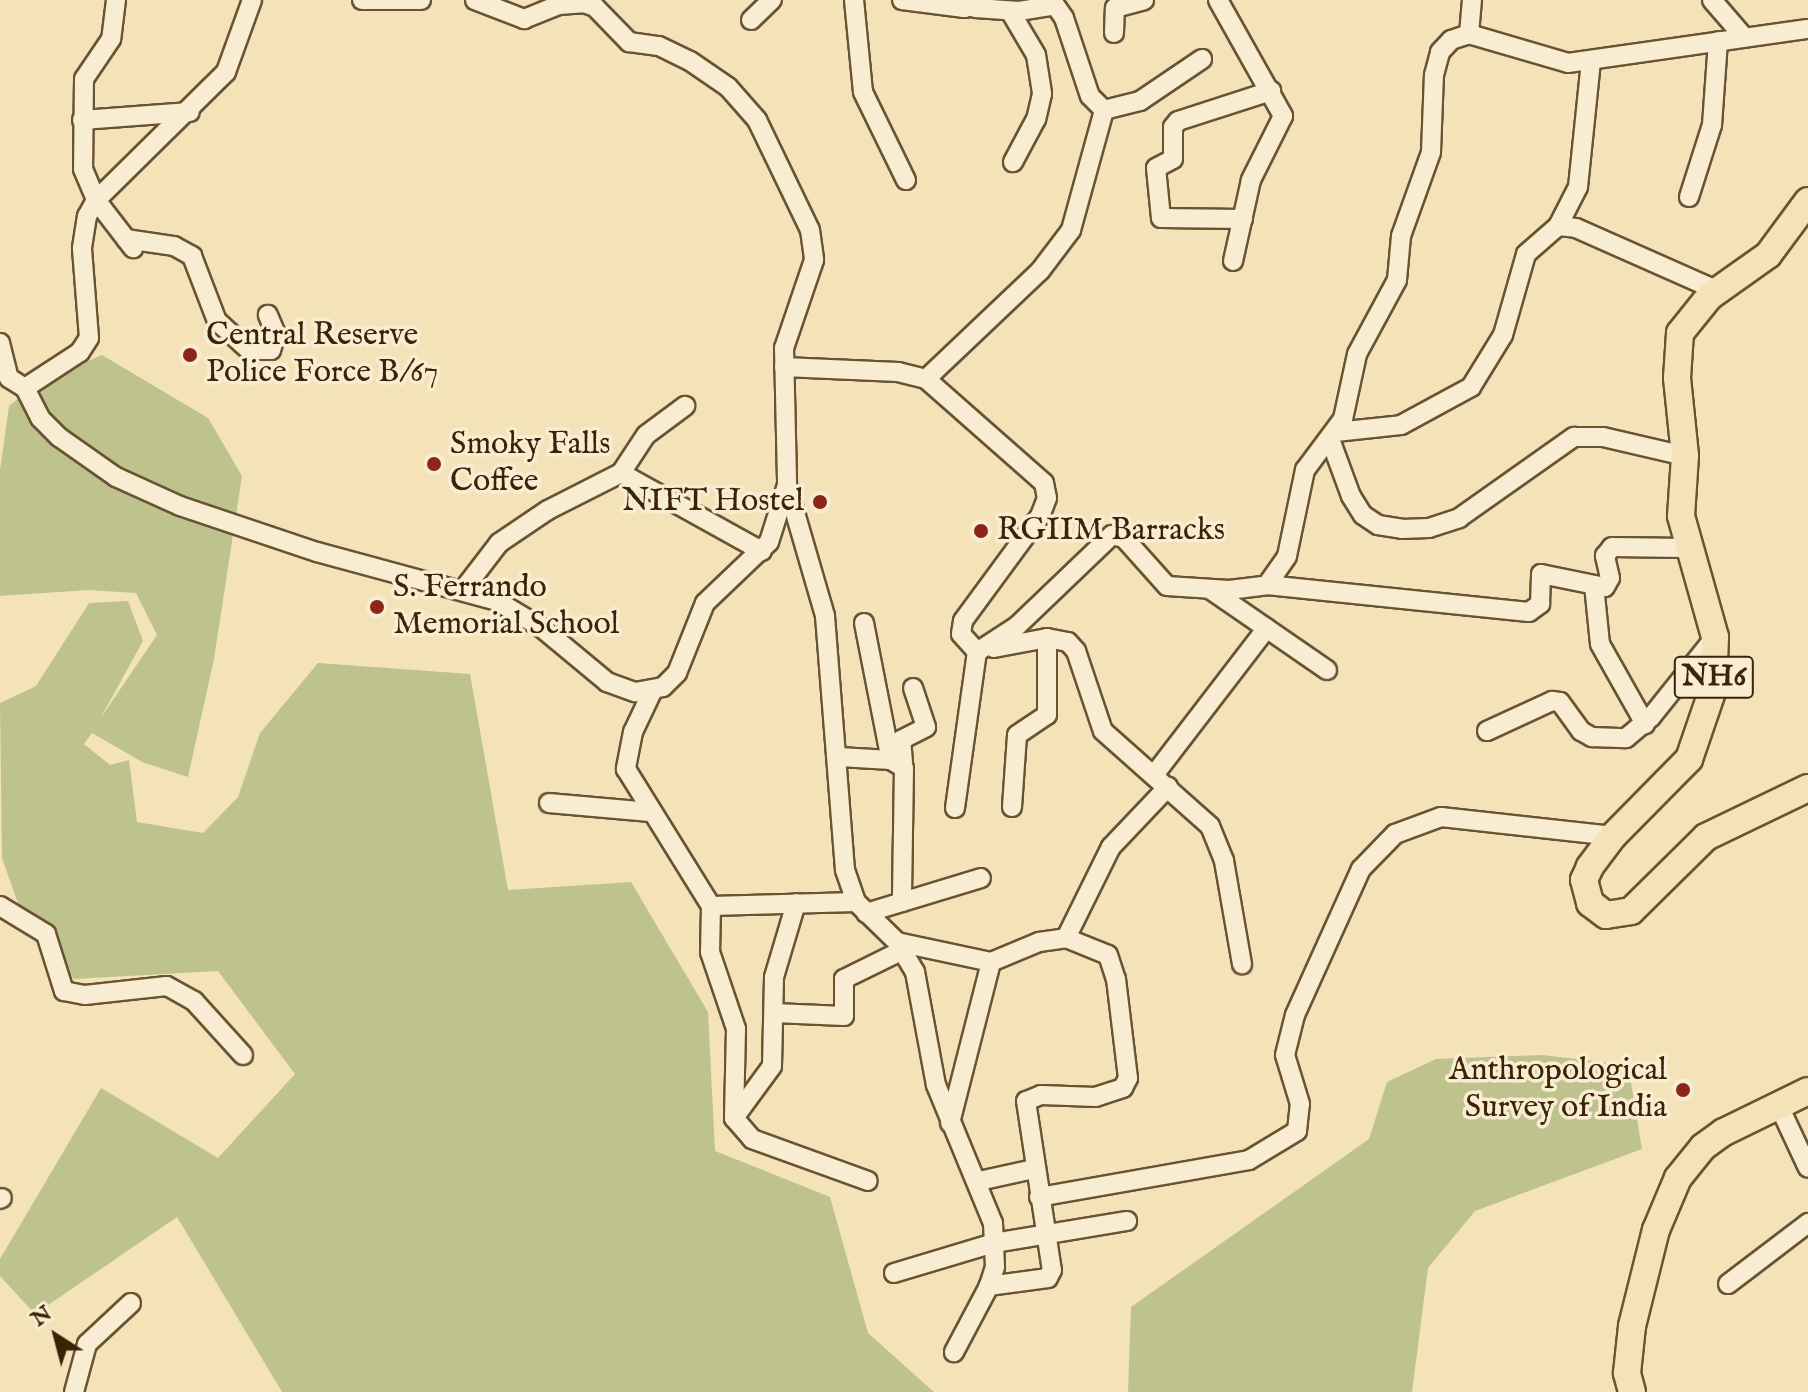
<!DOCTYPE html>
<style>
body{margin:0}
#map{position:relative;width:1808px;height:1392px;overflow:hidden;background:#f4e3b9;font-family:"IM FELL English",serif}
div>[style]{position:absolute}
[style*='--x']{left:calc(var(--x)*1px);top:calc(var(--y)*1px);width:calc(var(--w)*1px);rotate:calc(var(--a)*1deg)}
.green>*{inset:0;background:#bec38e}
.roads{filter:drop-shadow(2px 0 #695333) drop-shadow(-2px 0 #695333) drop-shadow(0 2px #695333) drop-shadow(0 -2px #695333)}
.minor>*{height:18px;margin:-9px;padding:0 9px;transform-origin:9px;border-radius:9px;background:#f8edd2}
.highway>*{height:26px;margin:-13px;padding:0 13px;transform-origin:13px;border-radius:13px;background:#f4e3b9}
.dots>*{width:22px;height:22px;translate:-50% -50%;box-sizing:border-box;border:4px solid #f8edd2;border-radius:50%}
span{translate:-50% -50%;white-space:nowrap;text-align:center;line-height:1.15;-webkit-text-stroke:7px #f8edd2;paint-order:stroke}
.shield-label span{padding:2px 6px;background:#f8edd2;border:2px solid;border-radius:6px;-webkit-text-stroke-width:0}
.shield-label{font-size:30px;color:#3b2306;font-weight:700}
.poi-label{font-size:32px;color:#3b2306}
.left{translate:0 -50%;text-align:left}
.right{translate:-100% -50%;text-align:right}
.north{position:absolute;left:16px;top:1296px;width:80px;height:80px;-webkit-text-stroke:6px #f8edd2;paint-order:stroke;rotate:324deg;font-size:22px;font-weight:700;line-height:32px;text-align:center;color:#3b2306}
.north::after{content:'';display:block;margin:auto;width:28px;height:36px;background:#3b2306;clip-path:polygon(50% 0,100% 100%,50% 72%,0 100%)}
</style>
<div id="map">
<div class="green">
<div style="clip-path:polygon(102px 355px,208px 418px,242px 476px,214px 659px,188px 777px,142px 762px,92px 733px,84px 744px,110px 765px,129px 760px,137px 822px,203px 833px,238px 797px,260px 733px,318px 663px,470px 674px,508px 890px,631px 882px,708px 1012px,715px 1151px,830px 1197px,868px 1333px,934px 1392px,282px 1392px,177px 1217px,35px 1314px,0 1276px,0 1259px,101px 1088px,218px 1158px,295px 1074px,218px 971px,74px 979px,27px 929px,2px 858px,0 703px,36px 686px,89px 603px,128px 601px,143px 641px,100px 719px,157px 635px,136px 593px,88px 590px,0 596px,0 470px,9px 406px,36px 384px)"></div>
<div style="clip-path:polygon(1542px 1055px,1628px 1065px,1642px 1149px,1475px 1211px,1428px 1268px,1412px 1392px,1128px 1392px,1131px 1307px,1369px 1139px,1387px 1082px,1436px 1059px)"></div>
</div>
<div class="roads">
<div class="minor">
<div style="--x:116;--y:0;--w:39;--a:97"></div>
<div style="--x:111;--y:39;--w:48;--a:124"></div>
<div style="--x:84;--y:79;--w:90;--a:90.6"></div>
<div style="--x:83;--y:169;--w:34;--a:67"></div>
<div style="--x:96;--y:200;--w:61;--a:52.4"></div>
<div style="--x:252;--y:0;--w:77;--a:109.9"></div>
<div style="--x:226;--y:72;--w:182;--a:135.4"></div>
<div style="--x:96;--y:200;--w:18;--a:119"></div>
<div style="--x:87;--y:216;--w:33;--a:99"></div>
<div style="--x:82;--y:249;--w:89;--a:85.5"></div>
<div style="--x:89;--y:338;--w:17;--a:123"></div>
<div style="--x:80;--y:352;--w:66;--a:146.8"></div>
<div style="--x:25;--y:388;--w:34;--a:63"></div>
<div style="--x:40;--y:418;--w:27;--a:45"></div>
<div style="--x:59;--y:437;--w:70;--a:35.1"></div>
<div style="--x:116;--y:477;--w:70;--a:24.4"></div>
<div style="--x:180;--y:506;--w:145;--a:18.6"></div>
<div style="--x:317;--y:552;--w:187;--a:15.2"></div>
<div style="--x:497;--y:601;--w:52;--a:31"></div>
<div style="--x:542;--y:628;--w:85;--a:39.7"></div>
<div style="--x:607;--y:682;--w:30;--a:20"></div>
<div style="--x:635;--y:692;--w:28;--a:-10"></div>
<div style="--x:663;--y:687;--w:20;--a:-45"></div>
<div style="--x:677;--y:673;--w:75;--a:-68.2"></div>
<div style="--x:705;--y:603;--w:88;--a:-43.6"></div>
<div style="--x:769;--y:542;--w:60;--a:-72.5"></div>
<div style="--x:362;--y:0;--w:59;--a:0"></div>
<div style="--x:475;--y:0;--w:53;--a:21.2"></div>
<div style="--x:524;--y:19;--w:37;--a:-22"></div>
<div style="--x:558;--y:5;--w:26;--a:-4"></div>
<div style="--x:584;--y:3;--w:12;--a:20"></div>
<div style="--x:595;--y:7;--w:49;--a:45.8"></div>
<div style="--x:629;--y:42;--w:30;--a:8"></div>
<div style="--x:659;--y:46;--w:34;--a:26"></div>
<div style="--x:690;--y:61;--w:46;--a:34.4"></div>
<div style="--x:728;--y:87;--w:44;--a:48.7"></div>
<div style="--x:757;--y:120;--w:122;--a:64.3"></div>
<div style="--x:810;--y:230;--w:30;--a:82"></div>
<div style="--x:814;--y:260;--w:93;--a:108.8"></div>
<div style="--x:784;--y:348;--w:137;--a:88.7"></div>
<div style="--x:787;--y:485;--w:136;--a:73.8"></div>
<div style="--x:825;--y:616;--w:255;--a:85.5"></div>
<div style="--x:845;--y:870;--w:34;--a:71"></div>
<div style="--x:856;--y:902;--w:57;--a:44.3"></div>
<div style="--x:897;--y:942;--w:35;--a:59"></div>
<div style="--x:915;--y:972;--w:115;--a:79.5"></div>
<div style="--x:936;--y:1085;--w:149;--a:67.6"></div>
<div style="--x:993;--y:1223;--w:44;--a:87.4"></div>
<div style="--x:995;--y:1267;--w:20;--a:108"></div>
<div style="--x:989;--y:1286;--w:75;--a:117.9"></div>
<div style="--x:854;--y:0;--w:92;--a:84.4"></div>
<div style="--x:863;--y:92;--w:98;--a:64"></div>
<div style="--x:902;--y:0;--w:63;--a:7.4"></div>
<div style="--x:964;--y:8;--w:21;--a:-14"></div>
<div style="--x:1218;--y:0;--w:133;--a:60.7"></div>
<div style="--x:1283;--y:116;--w:72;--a:116.6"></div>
<div style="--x:1251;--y:180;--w:83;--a:102.5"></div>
<div style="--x:1712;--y:0;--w:49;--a:49.1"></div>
<div style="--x:975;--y:8;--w:44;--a:3.9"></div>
<div style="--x:1019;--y:11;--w:36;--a:-9"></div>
<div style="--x:1055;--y:5;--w:16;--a:55"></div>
<div style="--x:1064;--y:18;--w:82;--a:71.6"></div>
<div style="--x:1090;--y:96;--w:20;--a:45"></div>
<div style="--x:1104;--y:110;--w:37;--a:-14"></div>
<div style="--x:1140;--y:101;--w:75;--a:-34.1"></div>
<div style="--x:1010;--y:11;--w:51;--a:59.4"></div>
<div style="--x:1036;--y:55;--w:39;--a:81"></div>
<div style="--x:1042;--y:94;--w:26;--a:103"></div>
<div style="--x:1036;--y:119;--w:49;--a:118.1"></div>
<div style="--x:751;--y:20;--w:29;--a:-44"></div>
<div style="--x:1114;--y:33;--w:25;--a:-88"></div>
<div style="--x:1115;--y:8;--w:30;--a:-15"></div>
<div style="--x:1469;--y:34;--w:34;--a:-85"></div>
<div style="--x:82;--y:120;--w:108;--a:-4.2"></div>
<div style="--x:1689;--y:197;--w:76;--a:-72.3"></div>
<div style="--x:1712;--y:125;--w:84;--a:-85.9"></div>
<div style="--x:1243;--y:219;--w:82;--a:-179.3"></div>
<div style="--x:1161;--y:218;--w:50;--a:-95.7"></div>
<div style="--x:1156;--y:168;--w:19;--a:-28"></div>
<div style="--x:1173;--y:159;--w:32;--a:-90"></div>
<div style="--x:1173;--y:127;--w:8;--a:-50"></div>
<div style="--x:1178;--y:121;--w:98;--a:-17.9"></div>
<div style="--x:1558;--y:226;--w:44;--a:-62.9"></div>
<div style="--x:1578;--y:187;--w:126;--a:-84.1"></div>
<div style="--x:126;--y:239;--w:49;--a:8.3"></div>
<div style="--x:174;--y:246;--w:21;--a:29"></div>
<div style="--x:192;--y:256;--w:70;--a:69"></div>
<div style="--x:217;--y:321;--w:43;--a:42.2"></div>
<div style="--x:249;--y:350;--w:22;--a:0"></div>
<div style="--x:271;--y:350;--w:17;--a:-73"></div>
<div style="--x:276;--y:334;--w:21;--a:-113"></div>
<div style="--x:0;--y:343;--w:36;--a:76"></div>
<div style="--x:9;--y:378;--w:19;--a:32"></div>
<div style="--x:784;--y:367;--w:114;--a:2.5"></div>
<div style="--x:898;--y:372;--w:29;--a:14"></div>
<div style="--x:926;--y:379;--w:157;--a:41.4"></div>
<div style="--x:1044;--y:483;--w:15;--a:79"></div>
<div style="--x:1047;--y:498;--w:19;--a:111"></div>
<div style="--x:1040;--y:516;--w:130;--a:126.3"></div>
<div style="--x:963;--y:621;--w:13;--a:99"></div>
<div style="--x:961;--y:634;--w:24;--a:48"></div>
<div style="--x:977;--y:652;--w:48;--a:-33"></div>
<div style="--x:1017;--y:626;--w:132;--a:-43.8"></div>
<div style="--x:1112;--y:535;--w:12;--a:14"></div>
<div style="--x:1124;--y:538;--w:64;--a:48.1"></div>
<div style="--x:1167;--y:586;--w:62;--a:3.7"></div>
<div style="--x:1229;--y:590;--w:38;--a:-7"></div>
<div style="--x:1267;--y:585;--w:35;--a:-55"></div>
<div style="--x:1287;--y:556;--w:88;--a:-78.2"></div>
<div style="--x:1305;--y:470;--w:64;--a:-53.3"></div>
<div style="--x:1343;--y:419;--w:66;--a:-77.8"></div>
<div style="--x:1357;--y:354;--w:84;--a:-61.6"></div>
<div style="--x:1397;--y:280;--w:44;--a:-84.8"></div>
<div style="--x:1401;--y:236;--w:89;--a:-70.3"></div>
<div style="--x:1431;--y:152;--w:77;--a:-87.8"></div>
<div style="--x:1434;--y:75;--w:24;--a:-75"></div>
<div style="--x:1440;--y:52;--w:16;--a:-47"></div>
<div style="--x:1451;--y:40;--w:19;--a:-18"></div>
<div style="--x:1469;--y:34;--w:103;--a:16.3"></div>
<div style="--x:1568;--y:63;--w:242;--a:-8.1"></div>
<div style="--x:926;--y:379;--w:157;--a:-43.5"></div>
<div style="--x:1040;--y:271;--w:51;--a:-52.9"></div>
<div style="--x:1071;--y:230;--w:124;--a:-74.6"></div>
<div style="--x:1336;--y:432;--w:65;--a:-6.1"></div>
<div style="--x:1401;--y:425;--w:80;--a:-28.5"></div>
<div style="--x:1471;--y:387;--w:61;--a:-58.4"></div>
<div style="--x:1503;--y:335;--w:84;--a:-74.1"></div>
<div style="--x:1526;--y:254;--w:43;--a:-41.2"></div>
<div style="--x:1558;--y:226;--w:18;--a:6"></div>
<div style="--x:1576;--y:228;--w:155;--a:23.9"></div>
<div style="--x:1330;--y:439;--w:61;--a:69.8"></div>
<div style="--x:1351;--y:496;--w:22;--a:58"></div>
<div style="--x:1363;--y:515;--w:18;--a:34"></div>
<div style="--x:1378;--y:525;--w:24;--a:9"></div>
<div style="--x:1402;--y:529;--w:27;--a:-2"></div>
<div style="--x:1429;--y:528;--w:32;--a:-18"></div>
<div style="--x:1459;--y:518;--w:141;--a:-35.2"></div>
<div style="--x:1574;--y:437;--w:29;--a:0"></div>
<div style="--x:1603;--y:437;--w:84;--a:13"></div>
<div style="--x:621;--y:473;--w:161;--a:29"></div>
<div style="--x:1267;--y:585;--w:263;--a:5.9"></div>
<div style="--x:1529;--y:612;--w:14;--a:-36"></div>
<div style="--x:1540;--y:604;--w:30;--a:-88"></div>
<div style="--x:1541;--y:574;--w:65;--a:11.5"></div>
<div style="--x:1605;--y:587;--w:10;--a:-61"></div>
<div style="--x:1610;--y:578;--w:23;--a:-103"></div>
<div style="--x:1605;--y:556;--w:11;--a:-52"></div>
<div style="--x:1612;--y:547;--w:75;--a:0.8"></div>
<div style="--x:1594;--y:585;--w:59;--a:84.2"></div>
<div style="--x:1600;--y:644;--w:92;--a:60.6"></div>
<div style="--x:463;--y:590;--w:59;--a:-52.5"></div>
<div style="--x:499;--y:543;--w:59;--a:-34"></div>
<div style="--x:548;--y:510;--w:82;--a:-26.9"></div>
<div style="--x:621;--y:473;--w:45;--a:-56.7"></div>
<div style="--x:646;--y:435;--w:49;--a:-36.6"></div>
<div style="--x:1211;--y:590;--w:141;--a:34.6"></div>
<div style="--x:864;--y:623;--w:140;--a:78.9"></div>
<div style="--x:994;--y:648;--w:54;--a:-10.7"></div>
<div style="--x:1047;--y:638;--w:21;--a:11"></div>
<div style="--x:1068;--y:642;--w:12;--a:48"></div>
<div style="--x:1076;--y:651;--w:84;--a:71.4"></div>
<div style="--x:1103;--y:731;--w:143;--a:41.6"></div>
<div style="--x:1210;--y:826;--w:38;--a:68"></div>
<div style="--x:1224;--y:861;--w:105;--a:80.1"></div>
<div style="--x:652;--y:692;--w:44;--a:115.4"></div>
<div style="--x:633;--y:732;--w:38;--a:101"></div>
<div style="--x:626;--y:769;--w:161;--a:58.2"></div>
<div style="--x:711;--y:906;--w:46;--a:91.2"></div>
<div style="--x:710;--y:952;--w:81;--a:71.3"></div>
<div style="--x:736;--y:1029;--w:89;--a:91.3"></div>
<div style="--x:734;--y:1118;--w:28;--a:49"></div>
<div style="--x:752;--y:1139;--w:123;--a:19.9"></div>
<div style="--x:1487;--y:731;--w:72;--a:-24.8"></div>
<div style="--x:1552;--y:701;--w:8;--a:7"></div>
<div style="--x:1560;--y:702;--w:36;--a:54"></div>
<div style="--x:1581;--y:731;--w:13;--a:29"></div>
<div style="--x:1592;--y:737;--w:34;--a:2"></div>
<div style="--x:1626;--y:738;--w:33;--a:-40"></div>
<div style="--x:1651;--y:717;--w:102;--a:-51.3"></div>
<div style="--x:839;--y:757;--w:52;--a:3.3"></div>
<div style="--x:891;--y:760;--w:15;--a:32"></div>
<div style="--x:904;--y:768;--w:134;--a:90.9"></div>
<div style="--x:903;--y:762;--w:22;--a:-95"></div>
<div style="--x:901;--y:740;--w:28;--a:-27"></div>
<div style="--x:926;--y:727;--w:41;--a:-108.4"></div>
<div style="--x:1154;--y:775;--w:185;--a:-52.5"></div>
<div style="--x:549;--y:803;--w:101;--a:5.1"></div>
<div style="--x:1012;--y:807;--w:72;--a:-86"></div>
<div style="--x:1017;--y:735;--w:36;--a:-34"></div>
<div style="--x:1047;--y:715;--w:77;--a:-90"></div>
<div style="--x:955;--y:808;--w:158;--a:-82"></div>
<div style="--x:0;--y:906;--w:54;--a:31.3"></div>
<div style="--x:46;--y:934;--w:60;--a:72.5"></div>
<div style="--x:64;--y:991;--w:21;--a:11"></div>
<div style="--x:85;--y:995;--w:82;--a:-6.3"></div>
<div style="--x:167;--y:986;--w:31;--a:29"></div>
<div style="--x:194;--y:1001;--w:73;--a:47.8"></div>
<div style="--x:711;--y:906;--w:145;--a:-1.6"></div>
<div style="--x:866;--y:913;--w:120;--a:-16.9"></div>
<div style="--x:1066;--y:938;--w:102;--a:-63.7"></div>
<div style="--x:1111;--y:847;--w:83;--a:-46.5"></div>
<div style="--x:897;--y:942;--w:96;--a:12"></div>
<div style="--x:991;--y:962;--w:52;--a:-22.6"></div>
<div style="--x:1039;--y:942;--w:27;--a:-8"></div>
<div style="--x:1066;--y:938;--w:45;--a:22"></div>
<div style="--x:1108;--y:955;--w:25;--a:72"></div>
<div style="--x:1116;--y:979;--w:100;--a:83.1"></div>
<div style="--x:1128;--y:1078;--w:11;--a:117"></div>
<div style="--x:1123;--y:1088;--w:28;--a:162"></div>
<div style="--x:1096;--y:1097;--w:55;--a:-177.9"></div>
<div style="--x:1041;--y:1095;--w:16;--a:158"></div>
<div style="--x:1026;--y:1101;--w:171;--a:81.3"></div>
<div style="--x:1052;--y:1270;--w:9;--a:117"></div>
<div style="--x:1048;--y:1278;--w:60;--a:172.3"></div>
<div style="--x:774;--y:1013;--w:70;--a:2.5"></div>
<div style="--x:844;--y:1016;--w:37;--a:-90"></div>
<div style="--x:844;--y:979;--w:66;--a:-26.2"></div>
<div style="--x:1779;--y:1106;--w:68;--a:64.9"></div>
<div style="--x:734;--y:1118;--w:64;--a:-53.8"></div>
<div style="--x:772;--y:1066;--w:89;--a:-88.7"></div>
<div style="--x:774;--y:977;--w:77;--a:-73.4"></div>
<div style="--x:950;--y:1123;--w:166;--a:-75.7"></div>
<div style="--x:979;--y:1181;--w:56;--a:-12.3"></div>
<div style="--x:1039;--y:1197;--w:213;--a:-10"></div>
<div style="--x:1249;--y:1160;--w:56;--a:-31.1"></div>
<div style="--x:1297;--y:1131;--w:27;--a:-84"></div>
<div style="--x:1300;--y:1104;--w:51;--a:-107"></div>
<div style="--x:1285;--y:1055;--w:41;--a:-76"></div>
<div style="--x:1295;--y:1015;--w:160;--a:-65.7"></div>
<div style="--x:1361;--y:869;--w:49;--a:-45.8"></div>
<div style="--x:1395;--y:834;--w:49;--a:-20.3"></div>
<div style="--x:1441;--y:817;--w:173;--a:6.3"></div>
<div style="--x:0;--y:1199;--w:2;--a:-27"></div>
<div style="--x:894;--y:1273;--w:104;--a:-16.7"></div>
<div style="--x:994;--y:1243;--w:135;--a:-9.4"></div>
<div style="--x:1728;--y:1284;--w:101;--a:-37.3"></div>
<div style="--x:74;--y:1392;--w:50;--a:-74.8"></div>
<div style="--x:87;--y:1344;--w:60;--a:-43"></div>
</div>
<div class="highway">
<div style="--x:1808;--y:201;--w:67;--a:126.5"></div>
<div style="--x:1768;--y:255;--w:72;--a:144.6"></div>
<div style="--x:1709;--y:297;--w:46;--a:128.9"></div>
<div style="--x:1680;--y:333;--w:45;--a:93.8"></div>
<div style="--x:1677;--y:378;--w:78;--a:84.1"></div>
<div style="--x:1685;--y:456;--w:60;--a:93.8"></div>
<div style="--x:1681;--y:516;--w:126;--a:74.3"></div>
<div style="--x:1715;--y:637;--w:52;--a:92.2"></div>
<div style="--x:1713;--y:689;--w:74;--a:108.9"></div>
<div style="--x:1689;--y:759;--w:108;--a:134.6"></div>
<div style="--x:1613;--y:836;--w:39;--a:127"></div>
<div style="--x:1590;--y:867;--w:14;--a:115"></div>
<div style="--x:1584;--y:880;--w:24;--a:75"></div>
<div style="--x:1590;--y:903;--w:20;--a:37"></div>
<div style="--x:1606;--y:915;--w:25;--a:-9"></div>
<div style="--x:1631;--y:911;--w:105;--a:-44.6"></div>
<div style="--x:1706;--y:837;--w:113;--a:-25.7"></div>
<div style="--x:1632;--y:1392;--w:20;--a:-105"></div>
<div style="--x:1627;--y:1373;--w:47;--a:-83.9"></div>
<div style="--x:1632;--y:1326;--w:99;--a:-76"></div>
<div style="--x:1656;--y:1230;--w:56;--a:-67.1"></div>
<div style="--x:1678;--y:1178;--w:40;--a:-51"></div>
<div style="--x:1703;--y:1147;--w:26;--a:-36"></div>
<div style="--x:1724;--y:1132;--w:93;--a:-26"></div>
</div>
</div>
<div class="dots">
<div style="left:190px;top:355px;background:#8f2418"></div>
<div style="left:434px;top:464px;background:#8f2418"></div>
<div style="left:820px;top:502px;background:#8f2418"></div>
<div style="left:981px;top:531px;background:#8f2418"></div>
<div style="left:377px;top:607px;background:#8f2418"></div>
<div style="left:1683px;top:1090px;background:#8f2418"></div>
</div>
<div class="shield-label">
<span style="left:1714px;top:677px">NH6</span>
</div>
<div class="poi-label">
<span class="left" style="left:206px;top:355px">Central Reserve<br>Police Force B/67</span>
<span class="left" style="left:450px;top:464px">Smoky Falls<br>Coffee</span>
<span class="right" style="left:804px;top:502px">NIFT Hostel</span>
<span class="left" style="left:997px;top:531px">RGIIM Barracks</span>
<span class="left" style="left:393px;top:607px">S. Ferrando<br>Memorial School</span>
<span class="right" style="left:1667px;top:1090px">Anthropological<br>Survey of India</span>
</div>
<div class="north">N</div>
</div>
